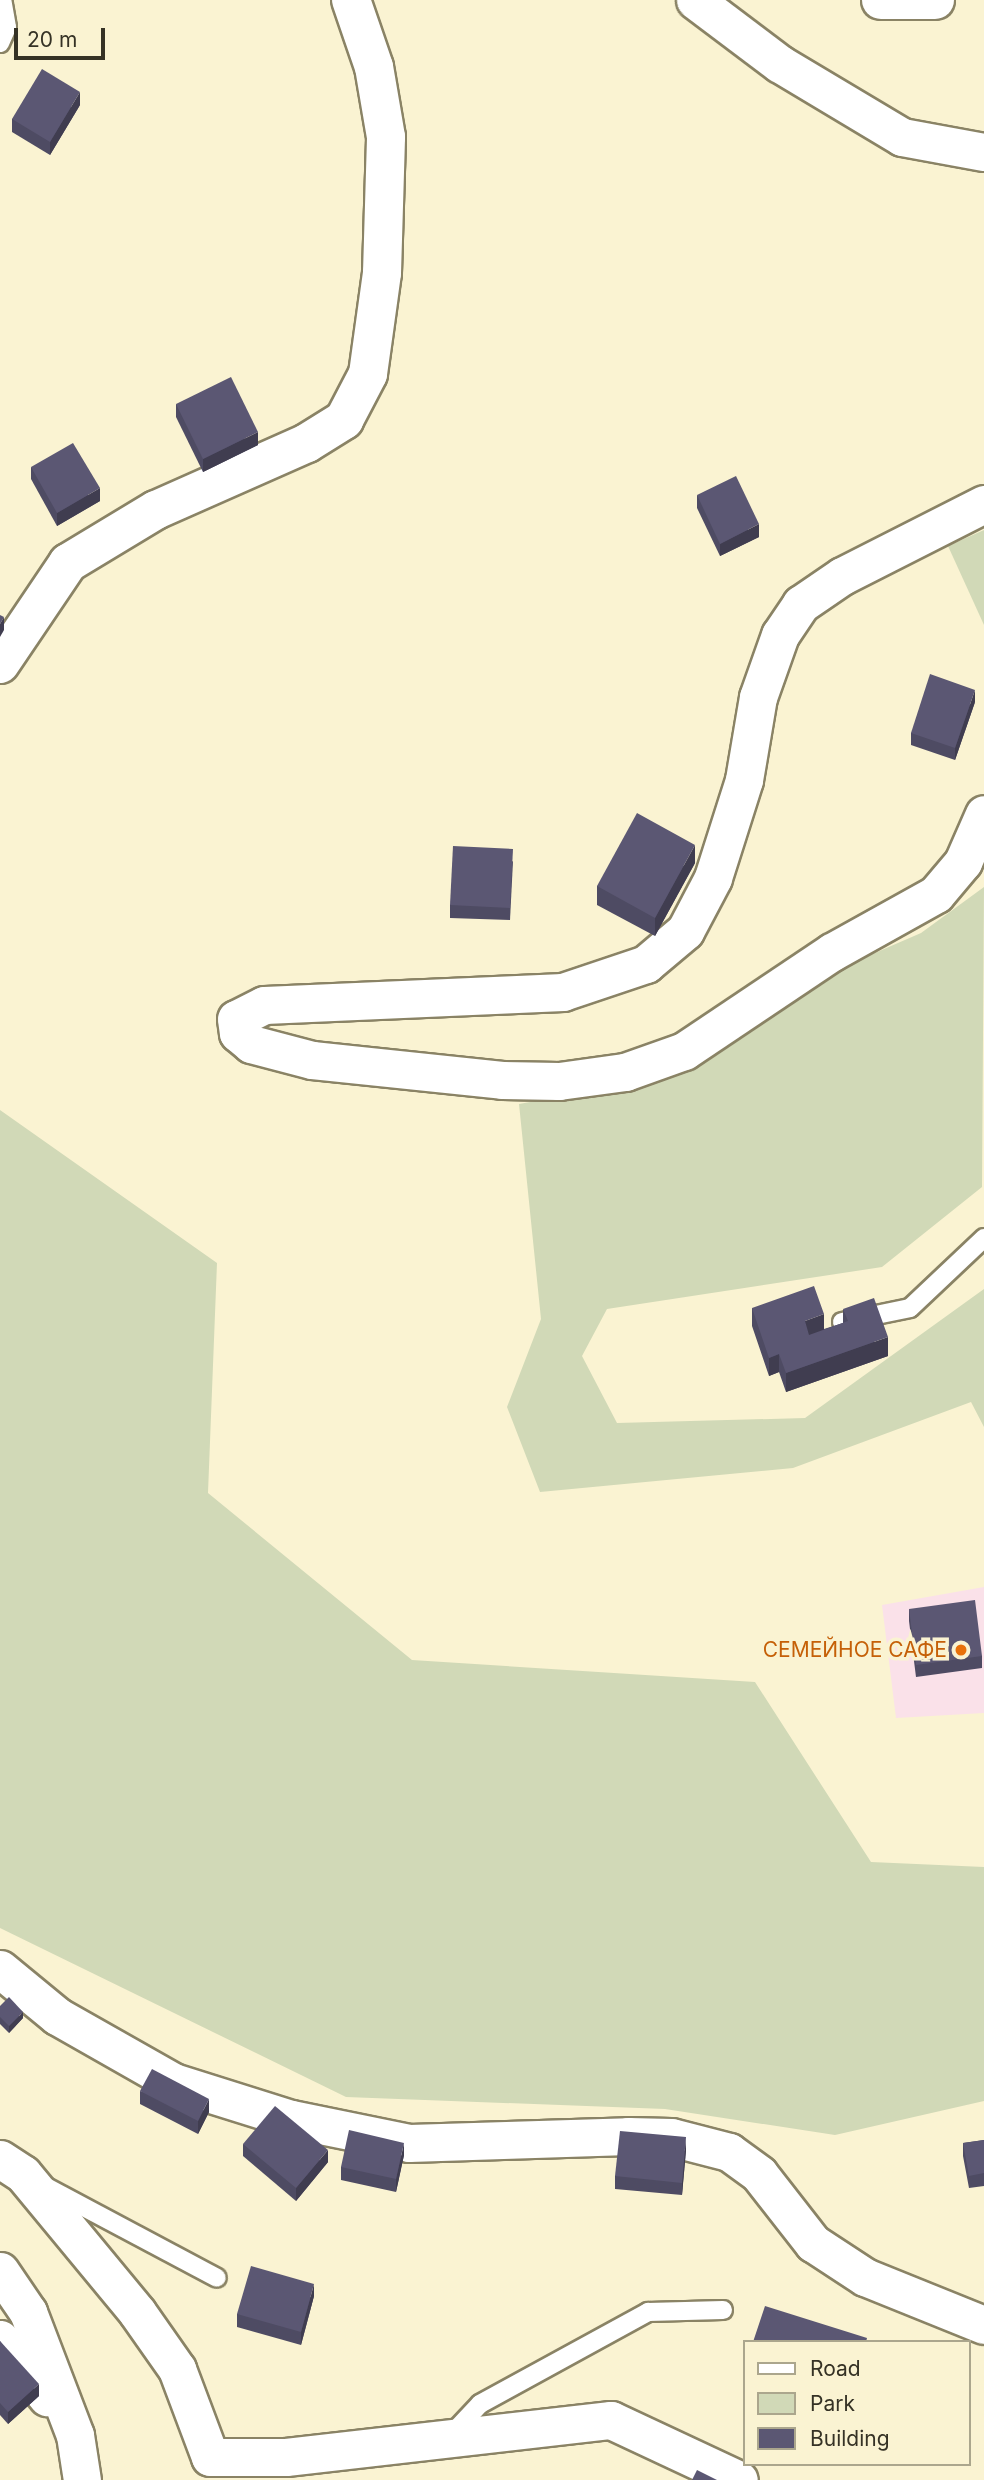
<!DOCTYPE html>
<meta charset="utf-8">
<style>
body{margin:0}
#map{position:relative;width:984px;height:2480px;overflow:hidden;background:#faf3d2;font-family:Inter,sans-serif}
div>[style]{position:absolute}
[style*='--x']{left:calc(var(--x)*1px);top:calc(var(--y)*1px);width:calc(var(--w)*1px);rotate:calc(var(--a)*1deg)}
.commercial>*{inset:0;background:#fae1e9}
.green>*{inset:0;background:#d1d9b7}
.roads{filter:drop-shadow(2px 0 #8a8365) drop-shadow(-2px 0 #8a8365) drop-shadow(0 2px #8a8365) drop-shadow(0 -2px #8a8365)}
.service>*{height:18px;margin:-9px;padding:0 9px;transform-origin:9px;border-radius:9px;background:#fff}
.minor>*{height:37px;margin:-18.5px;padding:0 18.5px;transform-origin:18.5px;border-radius:18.5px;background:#fff}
.tertiary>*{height:38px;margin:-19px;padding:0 19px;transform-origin:19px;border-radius:19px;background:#fff}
.wall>*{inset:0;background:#4e4b63}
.shaded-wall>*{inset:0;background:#403d50}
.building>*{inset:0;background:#5b5773}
.dots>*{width:19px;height:19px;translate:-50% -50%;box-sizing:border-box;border:4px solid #faf3d2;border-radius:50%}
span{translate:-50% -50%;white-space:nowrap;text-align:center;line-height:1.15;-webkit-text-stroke:7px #faf3d2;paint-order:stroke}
.food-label{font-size:21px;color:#c56008}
.right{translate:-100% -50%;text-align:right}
.legend{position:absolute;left:743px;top:2340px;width:228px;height:126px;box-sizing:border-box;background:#faf3d2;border:2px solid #aba68d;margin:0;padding:9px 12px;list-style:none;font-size:21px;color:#353225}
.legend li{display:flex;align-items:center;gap:14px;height:35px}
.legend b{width:35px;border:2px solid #aba68d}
.scale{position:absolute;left:14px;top:28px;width:91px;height:32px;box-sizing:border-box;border:4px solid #353225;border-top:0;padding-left:9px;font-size:21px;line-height:24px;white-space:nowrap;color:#353225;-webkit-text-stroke:5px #faf3d2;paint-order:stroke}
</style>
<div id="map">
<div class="commercial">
<div style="clip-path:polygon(984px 1587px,984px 1713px,896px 1718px,882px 1605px)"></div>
</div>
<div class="green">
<div style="clip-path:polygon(984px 530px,984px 625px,948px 546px)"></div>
<div style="clip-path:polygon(984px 887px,982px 1187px,882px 1267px,607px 1309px,582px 1356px,617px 1423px,805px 1418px,984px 1289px,984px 1427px,971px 1402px,793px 1468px,540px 1492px,507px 1407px,541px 1319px,519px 1104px,629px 1084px,808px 982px,921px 933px)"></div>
<div style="clip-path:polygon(0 1110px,217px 1263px,208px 1493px,412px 1660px,755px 1682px,871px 1862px,984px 1867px,984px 2101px,835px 2135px,665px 2109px,346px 2097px,0 1928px)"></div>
</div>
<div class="roads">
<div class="service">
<div style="--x:0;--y:43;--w:17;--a:-66"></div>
<div style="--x:7;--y:27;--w:27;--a:-100"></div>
<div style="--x:842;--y:1322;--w:69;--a:-11.6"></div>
<div style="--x:910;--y:1308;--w:102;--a:-43.4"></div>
<div style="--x:48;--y:2188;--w:191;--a:28"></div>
<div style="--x:451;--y:2435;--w:42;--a:-46.9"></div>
<div style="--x:480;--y:2404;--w:192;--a:-28.7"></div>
<div style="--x:648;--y:2312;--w:75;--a:-1.5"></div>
</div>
<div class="minor">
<div style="--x:695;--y:0;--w:106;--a:37"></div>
<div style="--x:780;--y:64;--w:142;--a:30.9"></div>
<div style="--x:902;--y:137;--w:83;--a:10.4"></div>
<div style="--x:984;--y:504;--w:159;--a:153.1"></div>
<div style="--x:842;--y:576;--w:50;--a:145.7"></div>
<div style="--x:801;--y:604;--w:37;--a:124"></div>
<div style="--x:780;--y:635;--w:66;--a:109.5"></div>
<div style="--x:758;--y:697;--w:84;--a:99.6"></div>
<div style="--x:744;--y:780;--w:103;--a:107.6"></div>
<div style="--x:713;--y:878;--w:60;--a:117.8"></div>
<div style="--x:685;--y:931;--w:51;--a:139.8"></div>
<div style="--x:646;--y:964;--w:88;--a:161.4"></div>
<div style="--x:563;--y:992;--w:299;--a:177.5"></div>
<div style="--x:264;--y:1005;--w:31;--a:153"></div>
<div style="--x:236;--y:1019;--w:14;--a:82"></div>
<div style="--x:238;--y:1033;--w:17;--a:40"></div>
<div style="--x:251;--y:1044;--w:63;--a:14.7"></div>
<div style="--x:312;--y:1060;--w:191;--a:6"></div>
<div style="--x:502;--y:1080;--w:57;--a:1"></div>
<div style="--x:559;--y:1081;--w:67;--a:-7.8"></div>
<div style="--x:625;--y:1072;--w:63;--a:-19.6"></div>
<div style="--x:684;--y:1051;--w:178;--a:-33.8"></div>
<div style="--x:832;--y:952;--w:119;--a:-29.1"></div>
<div style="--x:936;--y:894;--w:42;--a:-49.8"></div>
<div style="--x:963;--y:862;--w:52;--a:-66.4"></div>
<div style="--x:0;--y:1969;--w:74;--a:39.5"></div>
<div style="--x:57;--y:2016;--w:133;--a:29.6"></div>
<div style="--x:173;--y:2082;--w:124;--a:17.4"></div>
<div style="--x:291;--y:2119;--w:120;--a:11.5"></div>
<div style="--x:409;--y:2143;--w:219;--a:-1.8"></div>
<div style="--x:628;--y:2136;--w:43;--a:1.3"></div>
<div style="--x:671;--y:2137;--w:60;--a:14.5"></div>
<div style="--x:729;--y:2152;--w:37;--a:36"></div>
<div style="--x:759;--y:2174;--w:88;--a:52"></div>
<div style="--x:813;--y:2243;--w:62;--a:33.2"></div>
<div style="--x:865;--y:2277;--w:128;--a:22"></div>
<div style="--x:0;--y:2159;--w:27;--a:33"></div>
<div style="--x:23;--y:2174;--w:179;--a:50.4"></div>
<div style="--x:137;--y:2312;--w:70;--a:54.9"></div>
<div style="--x:177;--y:2369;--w:94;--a:69.4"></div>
<div style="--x:210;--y:2457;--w:76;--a:0"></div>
<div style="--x:286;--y:2457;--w:327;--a:-6.5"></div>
<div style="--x:611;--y:2420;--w:141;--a:25.1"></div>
<div style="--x:0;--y:2271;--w:50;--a:55.7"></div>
<div style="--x:28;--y:2312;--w:132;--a:69.1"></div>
<div style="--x:75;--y:2435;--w:46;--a:81.2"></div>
<div style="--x:0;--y:2339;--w:75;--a:51"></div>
</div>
<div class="tertiary">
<div style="--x:881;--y:0;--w:54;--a:0"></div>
<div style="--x:0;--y:664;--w:122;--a:-56"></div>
<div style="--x:68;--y:563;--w:103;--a:-31.1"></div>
<div style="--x:156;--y:510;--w:165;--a:-23.9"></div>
<div style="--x:307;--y:443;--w:44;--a:-31.9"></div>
<div style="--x:344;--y:420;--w:52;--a:-62.4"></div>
<div style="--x:368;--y:374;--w:102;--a:-82.1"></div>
<div style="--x:382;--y:273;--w:136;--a:-88.3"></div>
<div style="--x:386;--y:137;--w:71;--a:-99.7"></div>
<div style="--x:374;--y:67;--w:71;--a:-108.9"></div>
</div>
</div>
<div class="wall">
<div style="clip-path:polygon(80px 105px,50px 155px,12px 132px,12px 119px)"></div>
<div style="clip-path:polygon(176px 404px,258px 445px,203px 472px,176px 417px)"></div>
<div style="clip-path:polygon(31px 467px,100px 501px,57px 526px,31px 479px)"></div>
<div style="clip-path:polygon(697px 495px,759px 537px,720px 556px,697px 508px)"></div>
<div style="clip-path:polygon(975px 702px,955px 760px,911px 745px,911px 733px)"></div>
<div style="clip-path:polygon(513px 861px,510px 920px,450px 918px,450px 905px)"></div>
<div style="clip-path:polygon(695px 863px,655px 936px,597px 905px,597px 886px)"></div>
<div style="clip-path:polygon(752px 1308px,824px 1329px,843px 1323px,843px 1309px,888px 1356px,786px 1392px,779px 1372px,769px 1376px,752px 1326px)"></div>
<div style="clip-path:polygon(909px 1609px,982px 1656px,982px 1668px,916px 1677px,909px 1621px)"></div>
<div style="clip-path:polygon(0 2006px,23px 2018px,9px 2033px,0 2024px)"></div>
<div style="clip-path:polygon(140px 2091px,209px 2112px,198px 2134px,140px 2104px)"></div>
<div style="clip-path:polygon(984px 2140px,984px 2186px,969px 2188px,963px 2156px,963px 2143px)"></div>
<div style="clip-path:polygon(243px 2144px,328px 2162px,296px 2201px,243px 2156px)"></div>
<div style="clip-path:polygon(686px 2150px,682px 2195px,615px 2189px,615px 2176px)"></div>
<div style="clip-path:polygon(404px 2155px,396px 2192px,341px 2180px,341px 2167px)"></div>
<div style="clip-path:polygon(314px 2296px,301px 2345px,237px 2327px,237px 2314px)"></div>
<div style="clip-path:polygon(0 2341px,39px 2396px,8px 2424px,0 2415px)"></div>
</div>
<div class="shaded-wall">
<div style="clip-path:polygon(80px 92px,80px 105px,50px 155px,50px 142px)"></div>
<div style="clip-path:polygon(258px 432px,258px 445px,203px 472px,203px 459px)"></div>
<div style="clip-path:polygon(100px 488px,100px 501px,57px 526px,57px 513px)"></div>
<div style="clip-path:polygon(759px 524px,759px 537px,720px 556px,720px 544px)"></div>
<div style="clip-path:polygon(4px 617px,4px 630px,0 637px,0 624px)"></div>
<div style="clip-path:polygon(975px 690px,975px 702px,955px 760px,955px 748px)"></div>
<div style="clip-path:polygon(695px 845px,695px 863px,655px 936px,655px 918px)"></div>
<div style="clip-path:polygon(824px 1314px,824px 1333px,805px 1340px,805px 1321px)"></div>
<div style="clip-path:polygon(888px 1337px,888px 1356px,786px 1392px,786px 1373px)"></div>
<div style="clip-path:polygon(779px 1354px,779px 1372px,769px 1376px,769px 1358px)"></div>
<div style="clip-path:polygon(23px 2012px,23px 2018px,9px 2033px,9px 2026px)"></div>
<div style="clip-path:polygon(209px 2099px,209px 2112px,198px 2134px,198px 2121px)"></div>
<div style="clip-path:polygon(686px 2137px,686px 2150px,682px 2195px,682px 2183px)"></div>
<div style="clip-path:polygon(404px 2143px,404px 2155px,396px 2192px,396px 2179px)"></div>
<div style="clip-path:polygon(328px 2150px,328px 2162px,296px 2201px,296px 2188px)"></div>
<div style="clip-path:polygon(314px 2284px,314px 2296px,301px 2345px,301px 2332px)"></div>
<div style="clip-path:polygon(39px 2384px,39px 2396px,8px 2424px,8px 2412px)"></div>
</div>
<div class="building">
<div style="clip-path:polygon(42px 69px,80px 92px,50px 142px,12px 119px)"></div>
<div style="clip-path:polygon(231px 377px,258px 432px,203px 459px,176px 404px)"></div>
<div style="clip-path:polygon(73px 443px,100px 488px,57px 513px,31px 467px)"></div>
<div style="clip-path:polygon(736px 476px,759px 524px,720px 544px,697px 495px)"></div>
<div style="clip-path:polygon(0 615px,4px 617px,0 624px)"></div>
<div style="clip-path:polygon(930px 674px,975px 690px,955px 748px,911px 733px)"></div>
<div style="clip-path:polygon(637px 813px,695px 845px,655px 918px,597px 886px)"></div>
<div style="clip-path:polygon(453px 846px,513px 849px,510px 908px,450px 905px)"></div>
<div style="clip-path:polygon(814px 1286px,824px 1314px,805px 1321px,809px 1335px,848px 1321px,843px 1309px,874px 1298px,888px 1337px,786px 1373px,779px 1354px,769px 1358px,752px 1308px)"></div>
<div style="clip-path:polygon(975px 1600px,982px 1656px,916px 1665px,909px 1609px)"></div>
<div style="clip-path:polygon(9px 1997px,23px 2012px,9px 2026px,0 2017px,0 2006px)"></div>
<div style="clip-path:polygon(152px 2069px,209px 2099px,198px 2121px,140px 2091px)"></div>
<div style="clip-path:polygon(275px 2106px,328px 2150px,296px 2188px,243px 2144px)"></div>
<div style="clip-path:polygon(349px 2130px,404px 2143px,396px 2179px,341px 2167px)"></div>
<div style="clip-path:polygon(620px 2131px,686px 2137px,682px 2183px,615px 2176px)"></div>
<div style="clip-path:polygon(984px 2140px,984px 2173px,969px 2176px,963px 2143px)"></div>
<div style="clip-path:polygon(251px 2266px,314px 2284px,301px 2332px,237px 2314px)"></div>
<div style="clip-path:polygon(765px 2306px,867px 2338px,866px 2342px,753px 2342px)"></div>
<div style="clip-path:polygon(0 2341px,39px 2384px,8px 2412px,0 2403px)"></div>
<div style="clip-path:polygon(697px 2470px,717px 2480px,692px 2480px)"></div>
</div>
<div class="dots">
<div style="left:961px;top:1650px;background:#e8710a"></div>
</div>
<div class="food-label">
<span class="right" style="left:947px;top:1650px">СЕМЕЙНОЕ САФЕ</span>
</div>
<ul class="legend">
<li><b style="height:9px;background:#fff"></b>Road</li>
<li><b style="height:19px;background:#d1d9b7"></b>Park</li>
<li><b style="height:19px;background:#5b5773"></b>Building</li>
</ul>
<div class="scale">20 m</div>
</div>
